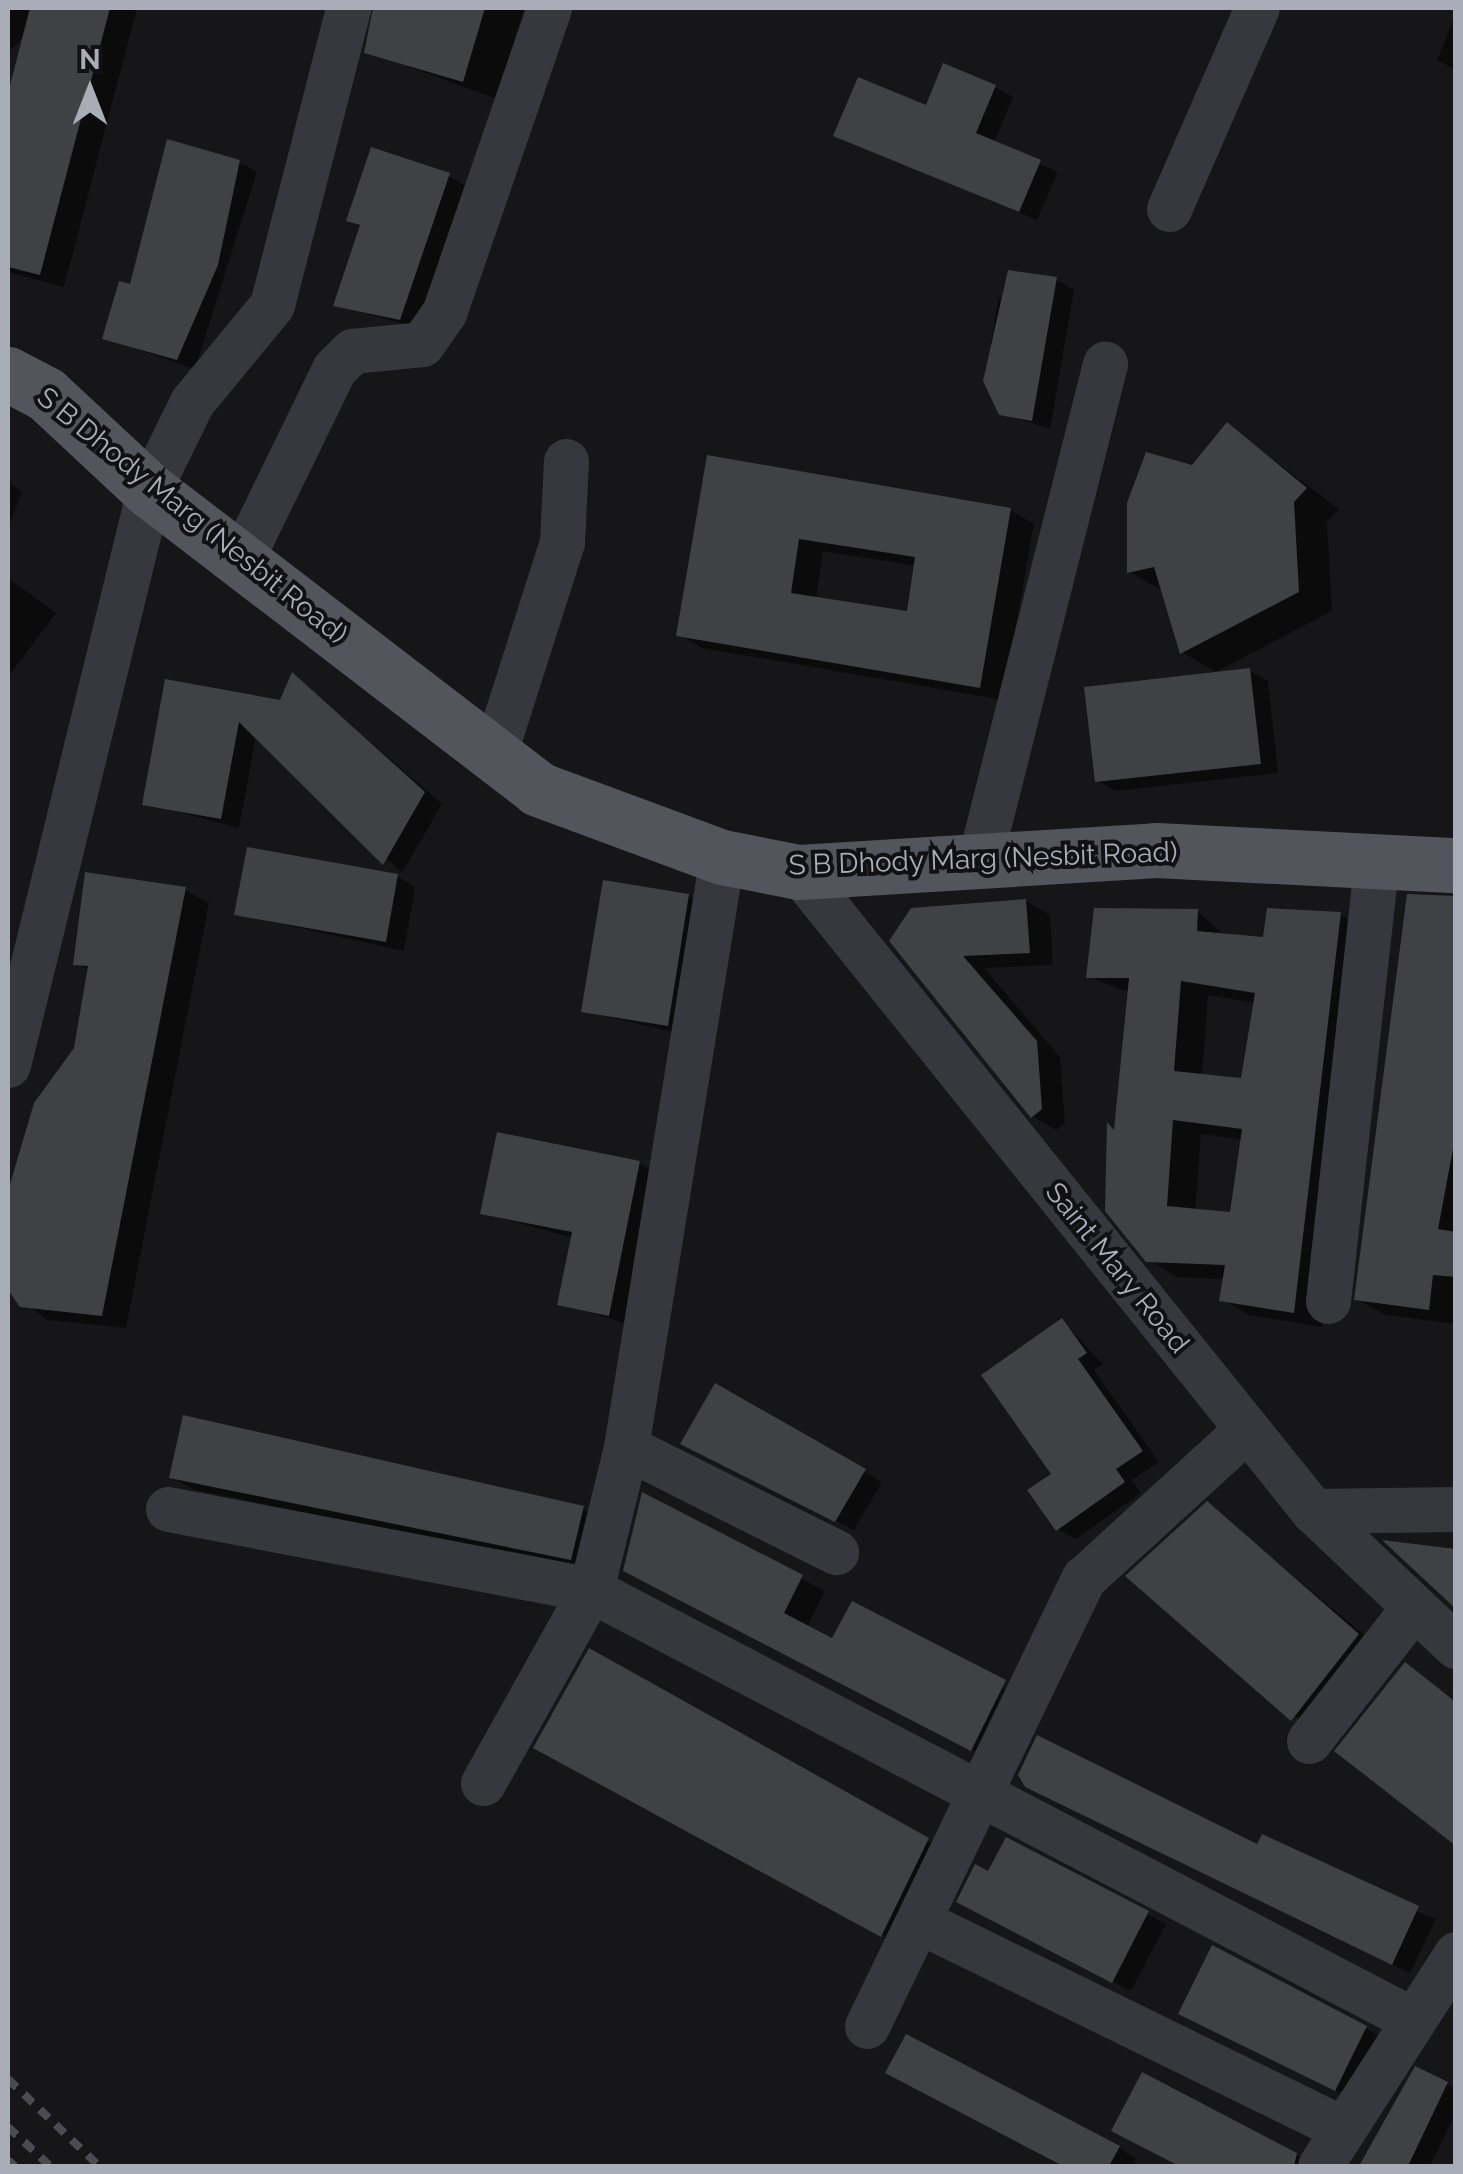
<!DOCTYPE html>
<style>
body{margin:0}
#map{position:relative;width:1463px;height:2174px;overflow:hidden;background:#161618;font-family:Raleway,sans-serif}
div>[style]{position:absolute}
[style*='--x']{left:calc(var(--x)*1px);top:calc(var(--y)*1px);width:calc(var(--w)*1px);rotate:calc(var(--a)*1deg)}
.shadow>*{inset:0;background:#0007}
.building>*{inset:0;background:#404145}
.minor>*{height:45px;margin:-22.5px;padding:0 22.5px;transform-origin:22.5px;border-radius:22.5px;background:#37383d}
.major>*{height:55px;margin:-27.5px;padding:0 27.5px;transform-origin:27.5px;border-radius:27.5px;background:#53555c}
.rail>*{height:8px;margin-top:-4px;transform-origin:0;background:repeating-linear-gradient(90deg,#4a4c52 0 12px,transparent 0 22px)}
span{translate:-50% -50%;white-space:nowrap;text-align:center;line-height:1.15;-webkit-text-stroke:8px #111113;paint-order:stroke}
.street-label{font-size:28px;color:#a8adb8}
.frame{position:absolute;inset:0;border:10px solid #a8adb8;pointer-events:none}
.north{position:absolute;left:40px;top:40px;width:100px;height:100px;-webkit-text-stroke:8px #111113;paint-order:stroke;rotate:0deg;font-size:28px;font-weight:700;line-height:40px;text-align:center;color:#a8adb8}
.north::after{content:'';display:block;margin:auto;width:35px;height:45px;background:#a8adb8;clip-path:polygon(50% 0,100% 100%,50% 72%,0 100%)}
</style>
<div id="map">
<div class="shadow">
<div style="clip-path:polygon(8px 8px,137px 8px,64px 287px,8px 272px,8px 102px,25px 36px,8px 52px)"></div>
<div style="clip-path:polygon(375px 8px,524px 8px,497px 99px,366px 51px)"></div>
<div style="clip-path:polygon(1456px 14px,1456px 70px,1437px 60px)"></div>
<div style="clip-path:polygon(995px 87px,1013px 97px,994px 143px,1058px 172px,1037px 220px,836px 135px)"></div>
<div style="clip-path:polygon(239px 162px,257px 172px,195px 369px,105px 338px,132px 287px)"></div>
<div style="clip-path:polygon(449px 176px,466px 186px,418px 328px,336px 305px,362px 227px,349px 220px)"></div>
<div style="clip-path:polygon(1056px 279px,1074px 290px,1050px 429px,1001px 413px,985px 381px,998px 299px)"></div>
<div style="clip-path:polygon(1227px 425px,1339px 509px,1327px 522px,1332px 611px,1216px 672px,1182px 652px,1163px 591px,1130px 572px)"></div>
<div style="clip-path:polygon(evenodd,709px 458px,1010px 510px,1034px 524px,1003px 700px,702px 648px,679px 634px,709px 458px,823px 551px,916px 566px,909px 614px,816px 600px,823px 551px)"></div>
<div style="clip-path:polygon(8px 482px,22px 492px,8px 529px)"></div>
<div style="clip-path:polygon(8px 578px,56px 613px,11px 673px,8px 671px)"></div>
<div style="clip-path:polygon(1250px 671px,1268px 681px,1278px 773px,1116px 791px,1098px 781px)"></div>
<div style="clip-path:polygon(293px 675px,442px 804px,402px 873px,256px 736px,239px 828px,145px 803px,167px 682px,281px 702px)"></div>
<div style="clip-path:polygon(397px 876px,415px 887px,404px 951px,237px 914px)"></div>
<div style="clip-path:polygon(185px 890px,209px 903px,126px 1328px,47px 1320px,12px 1292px,8px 1298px,8px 1195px,76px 1049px,90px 971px,76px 963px)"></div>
<div style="clip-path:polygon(688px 896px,706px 906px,686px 1035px,583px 1011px)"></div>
<div style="clip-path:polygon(1456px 899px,1456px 1324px,1385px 1315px,1357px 1299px)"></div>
<div style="clip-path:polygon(1026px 901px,1050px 915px,1053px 965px,984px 968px,1060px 1057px,1065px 1123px,1056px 1130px,1032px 1116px,892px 941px,912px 911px)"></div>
<div style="clip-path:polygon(evenodd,1198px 912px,1225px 936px,1266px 940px,1341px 915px,1368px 931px,1322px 1327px,1249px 1315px,1222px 1299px,1225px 1279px,1177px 1277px,1148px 1260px,1109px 1126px,1116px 1131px,1130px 993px,1089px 977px,1198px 912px,1208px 995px,1256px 1003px,1243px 1080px,1202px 1076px,1208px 995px,1198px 912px,1201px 1134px,1243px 1140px,1232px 1215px,1195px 1212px,1201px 1134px)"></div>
<div style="clip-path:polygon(639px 1163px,657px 1174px,627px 1324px,560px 1303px,573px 1238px,483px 1213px)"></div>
<div style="clip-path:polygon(1062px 1321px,1103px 1364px,1094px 1370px,1159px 1462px,1132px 1480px,1141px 1493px,1076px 1539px,1058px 1529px,1054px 1474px)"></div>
<div style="clip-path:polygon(716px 1387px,882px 1482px,854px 1530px,701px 1454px)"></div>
<div style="clip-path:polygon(185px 1418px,584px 1509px,607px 1522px,595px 1572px,195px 1490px,172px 1477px)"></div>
<div style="clip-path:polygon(644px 1496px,825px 1591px,807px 1627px,833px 1641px,1028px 1695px,996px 1762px,650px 1584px)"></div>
<div style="clip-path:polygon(1207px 1504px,1382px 1650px,1316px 1733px,1129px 1576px)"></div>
<div style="clip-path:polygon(590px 1652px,951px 1854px,906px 1948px,560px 1761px)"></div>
<div style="clip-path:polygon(1405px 1665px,1456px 1700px,1456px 1843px)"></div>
<div style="clip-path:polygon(1046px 1797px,1258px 1848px,1436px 1919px,1410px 1973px)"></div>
<div style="clip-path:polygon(1007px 1840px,1166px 1924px,1131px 1991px,977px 1912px)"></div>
<div style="clip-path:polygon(1213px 1948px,1384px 2038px,1354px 2099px,1199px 2023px)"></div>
<div style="clip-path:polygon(1416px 2070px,1456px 2089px,1456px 2113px,1430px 2166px,1366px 2166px)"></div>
<div style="clip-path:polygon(906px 2082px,1119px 2148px,1136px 2159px,1132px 2166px,1066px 2166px)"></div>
<div style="clip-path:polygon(1132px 2140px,1295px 2154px,1313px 2165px,1182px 2166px)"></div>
</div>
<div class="building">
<div style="clip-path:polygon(30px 8px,110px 8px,40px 275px,8px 267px,8px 93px)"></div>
<div style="clip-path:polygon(373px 8px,485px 8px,463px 82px,364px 53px)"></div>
<div style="clip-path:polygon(943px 63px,996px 85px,976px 133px,1041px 160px,1019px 212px,833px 136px,858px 77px,926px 105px)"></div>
<div style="clip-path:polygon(167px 139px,240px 160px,218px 265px,177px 360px,102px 339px,119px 281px,130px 284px)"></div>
<div style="clip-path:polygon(371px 147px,450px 173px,400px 320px,333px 306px,360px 225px,346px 221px)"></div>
<div style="clip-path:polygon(1008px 270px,1057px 277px,1032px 421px,999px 415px,983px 381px)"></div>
<div style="clip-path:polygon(1227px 422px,1307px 488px,1294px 502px,1299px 592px,1180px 654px,1154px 567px,1127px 573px,1127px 503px,1146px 452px,1192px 465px)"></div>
<div style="clip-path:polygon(evenodd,707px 455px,1011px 508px,980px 688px,676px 636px,707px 455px,799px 539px,915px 557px,907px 611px,791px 593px,799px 539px)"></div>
<div style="clip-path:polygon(1250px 668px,1261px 764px,1095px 782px,1084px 687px)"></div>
<div style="clip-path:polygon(292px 672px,425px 792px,383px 865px,239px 722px,221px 819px,142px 805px,165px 679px,280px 700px)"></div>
<div style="clip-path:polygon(247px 847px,398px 874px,386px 942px,234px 915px)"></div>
<div style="clip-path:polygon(85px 872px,186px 887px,102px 1316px,20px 1307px,8px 1290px,8px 1191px,34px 1103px,74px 1048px,88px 966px,73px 965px)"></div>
<div style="clip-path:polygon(603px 880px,689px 894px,668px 1026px,581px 1012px)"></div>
<div style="clip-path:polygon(1407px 894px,1456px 896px,1456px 1133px,1438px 1229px,1456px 1232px,1456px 1277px,1433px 1275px,1429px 1310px,1354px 1300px)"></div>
<div style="clip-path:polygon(1026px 899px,1030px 953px,963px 956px,1037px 1041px,1042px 1109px,1031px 1118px,889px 941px,911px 908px)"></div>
<div style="clip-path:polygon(evenodd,1094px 908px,1198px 909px,1197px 931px,1263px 937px,1267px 908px,1341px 912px,1294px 1313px,1219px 1301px,1225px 1265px,1146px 1262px,1105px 1211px,1107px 1122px,1114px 1130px,1129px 978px,1086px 978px,1094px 908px,1181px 981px,1255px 993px,1241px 1078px,1174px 1071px,1181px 981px,1094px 908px,1173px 1120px,1242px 1129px,1230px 1212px,1167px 1206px,1173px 1120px)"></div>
<div style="clip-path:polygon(497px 1132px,640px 1161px,609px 1316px,557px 1305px,572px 1232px,480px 1214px)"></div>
<div style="clip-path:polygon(1062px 1318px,1087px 1353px,1078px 1359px,1143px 1451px,1116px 1469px,1125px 1482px,1056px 1531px,1027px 1490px,1051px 1474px,981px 1375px)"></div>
<div style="clip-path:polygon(715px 1383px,866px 1469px,835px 1522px,680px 1444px)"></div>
<div style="clip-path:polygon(183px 1415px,584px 1506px,571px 1560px,169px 1478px)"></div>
<div style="clip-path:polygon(642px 1492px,803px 1575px,784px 1613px,832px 1638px,852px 1601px,1006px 1680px,971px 1751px,623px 1571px)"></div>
<div style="clip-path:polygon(1207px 1501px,1359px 1634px,1291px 1721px,1125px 1576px)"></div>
<div style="clip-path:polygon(1382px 1540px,1456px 1549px,1456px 1609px)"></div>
<div style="clip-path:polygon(589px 1648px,929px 1838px,881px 1937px,533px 1748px)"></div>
<div style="clip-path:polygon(1405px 1662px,1456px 1702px,1456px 1846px,1334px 1751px)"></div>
<div style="clip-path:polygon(1037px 1735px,1257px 1844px,1262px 1834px,1419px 1906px,1392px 1965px,1025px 1787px,1018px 1775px)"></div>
<div style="clip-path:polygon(1006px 1837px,1149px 1911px,1112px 1983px,956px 1902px,975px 1864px,988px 1871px)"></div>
<div style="clip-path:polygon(1212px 1945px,1367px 2026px,1335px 2091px,1178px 2014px)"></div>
<div style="clip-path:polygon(906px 2034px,1120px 2146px,1109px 2166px,1063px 2166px,885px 2073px)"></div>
<div style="clip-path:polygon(1415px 2066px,1448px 2082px,1408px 2166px,1359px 2166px)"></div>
<div style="clip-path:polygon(1142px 2072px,1297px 2153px,1294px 2166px,1179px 2166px,1111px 2131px)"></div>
</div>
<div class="minor">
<div style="--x:1169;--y:209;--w:219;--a:-66.4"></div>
<div style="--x:241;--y:560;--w:212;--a:-64"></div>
<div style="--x:334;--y:369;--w:25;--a:-45"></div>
<div style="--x:352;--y:351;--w:70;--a:-5.7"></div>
<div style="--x:422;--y:344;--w:38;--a:-55"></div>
<div style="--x:444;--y:313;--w:323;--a:-71"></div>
<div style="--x:494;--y:755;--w:224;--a:-72.3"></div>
<div style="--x:562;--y:542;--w:81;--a:-87.2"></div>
<div style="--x:980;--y:859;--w:511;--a:-75.83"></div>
<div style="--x:799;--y:872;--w:820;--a:51.19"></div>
<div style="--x:1313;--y:1511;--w:197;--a:43.4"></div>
<div style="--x:8;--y:1065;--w:592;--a:-76.22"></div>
<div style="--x:149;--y:490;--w:98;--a:-64"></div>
<div style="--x:192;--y:402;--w:126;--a:-50.5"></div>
<div style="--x:272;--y:305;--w:307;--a:-75.6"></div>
<div style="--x:1328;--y:1301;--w:440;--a:-83.7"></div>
<div style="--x:626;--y:1447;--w:235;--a:26.6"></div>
<div style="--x:168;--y:1509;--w:431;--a:10.8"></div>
<div style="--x:591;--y:1590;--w:928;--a:27.61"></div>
<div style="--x:1313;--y:1511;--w:143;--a:-0.8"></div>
<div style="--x:1309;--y:1741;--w:170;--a:-51.9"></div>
<div style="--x:483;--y:1783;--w:221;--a:-60.8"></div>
<div style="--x:591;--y:1590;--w:147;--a:-76.2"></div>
<div style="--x:626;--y:1447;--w:598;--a:-80.76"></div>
<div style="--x:919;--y:1921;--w:473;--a:26.1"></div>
<div style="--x:867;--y:2026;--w:498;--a:-64.2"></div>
<div style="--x:1084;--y:1578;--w:221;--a:-42.4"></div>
<div style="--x:1320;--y:2166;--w:252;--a:-57.3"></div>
</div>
<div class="major">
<div style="--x:8;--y:374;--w:43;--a:27.8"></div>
<div style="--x:46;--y:394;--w:141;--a:43"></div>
<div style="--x:149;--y:490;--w:491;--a:37.5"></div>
<div style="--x:538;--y:789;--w:196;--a:20.3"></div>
<div style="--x:722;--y:857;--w:78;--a:11"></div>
<div style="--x:799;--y:872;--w:358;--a:-3.5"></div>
<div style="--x:1156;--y:850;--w:300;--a:2.9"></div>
</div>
<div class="rail">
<div style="--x:8;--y:2079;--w:126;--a:43.7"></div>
<div style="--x:8;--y:2127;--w:57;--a:42.9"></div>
<div style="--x:8;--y:2160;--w:9;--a:41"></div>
</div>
<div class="street-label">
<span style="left:192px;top:516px;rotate:39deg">S B Dhody Marg (Nesbit Road)</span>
<span style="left:983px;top:859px;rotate:-2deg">S B Dhody Marg (Nesbit Road)</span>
<span style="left:1117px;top:1268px;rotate:51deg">Saint Mary Road</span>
</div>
<div class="frame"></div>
<div class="north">N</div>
</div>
